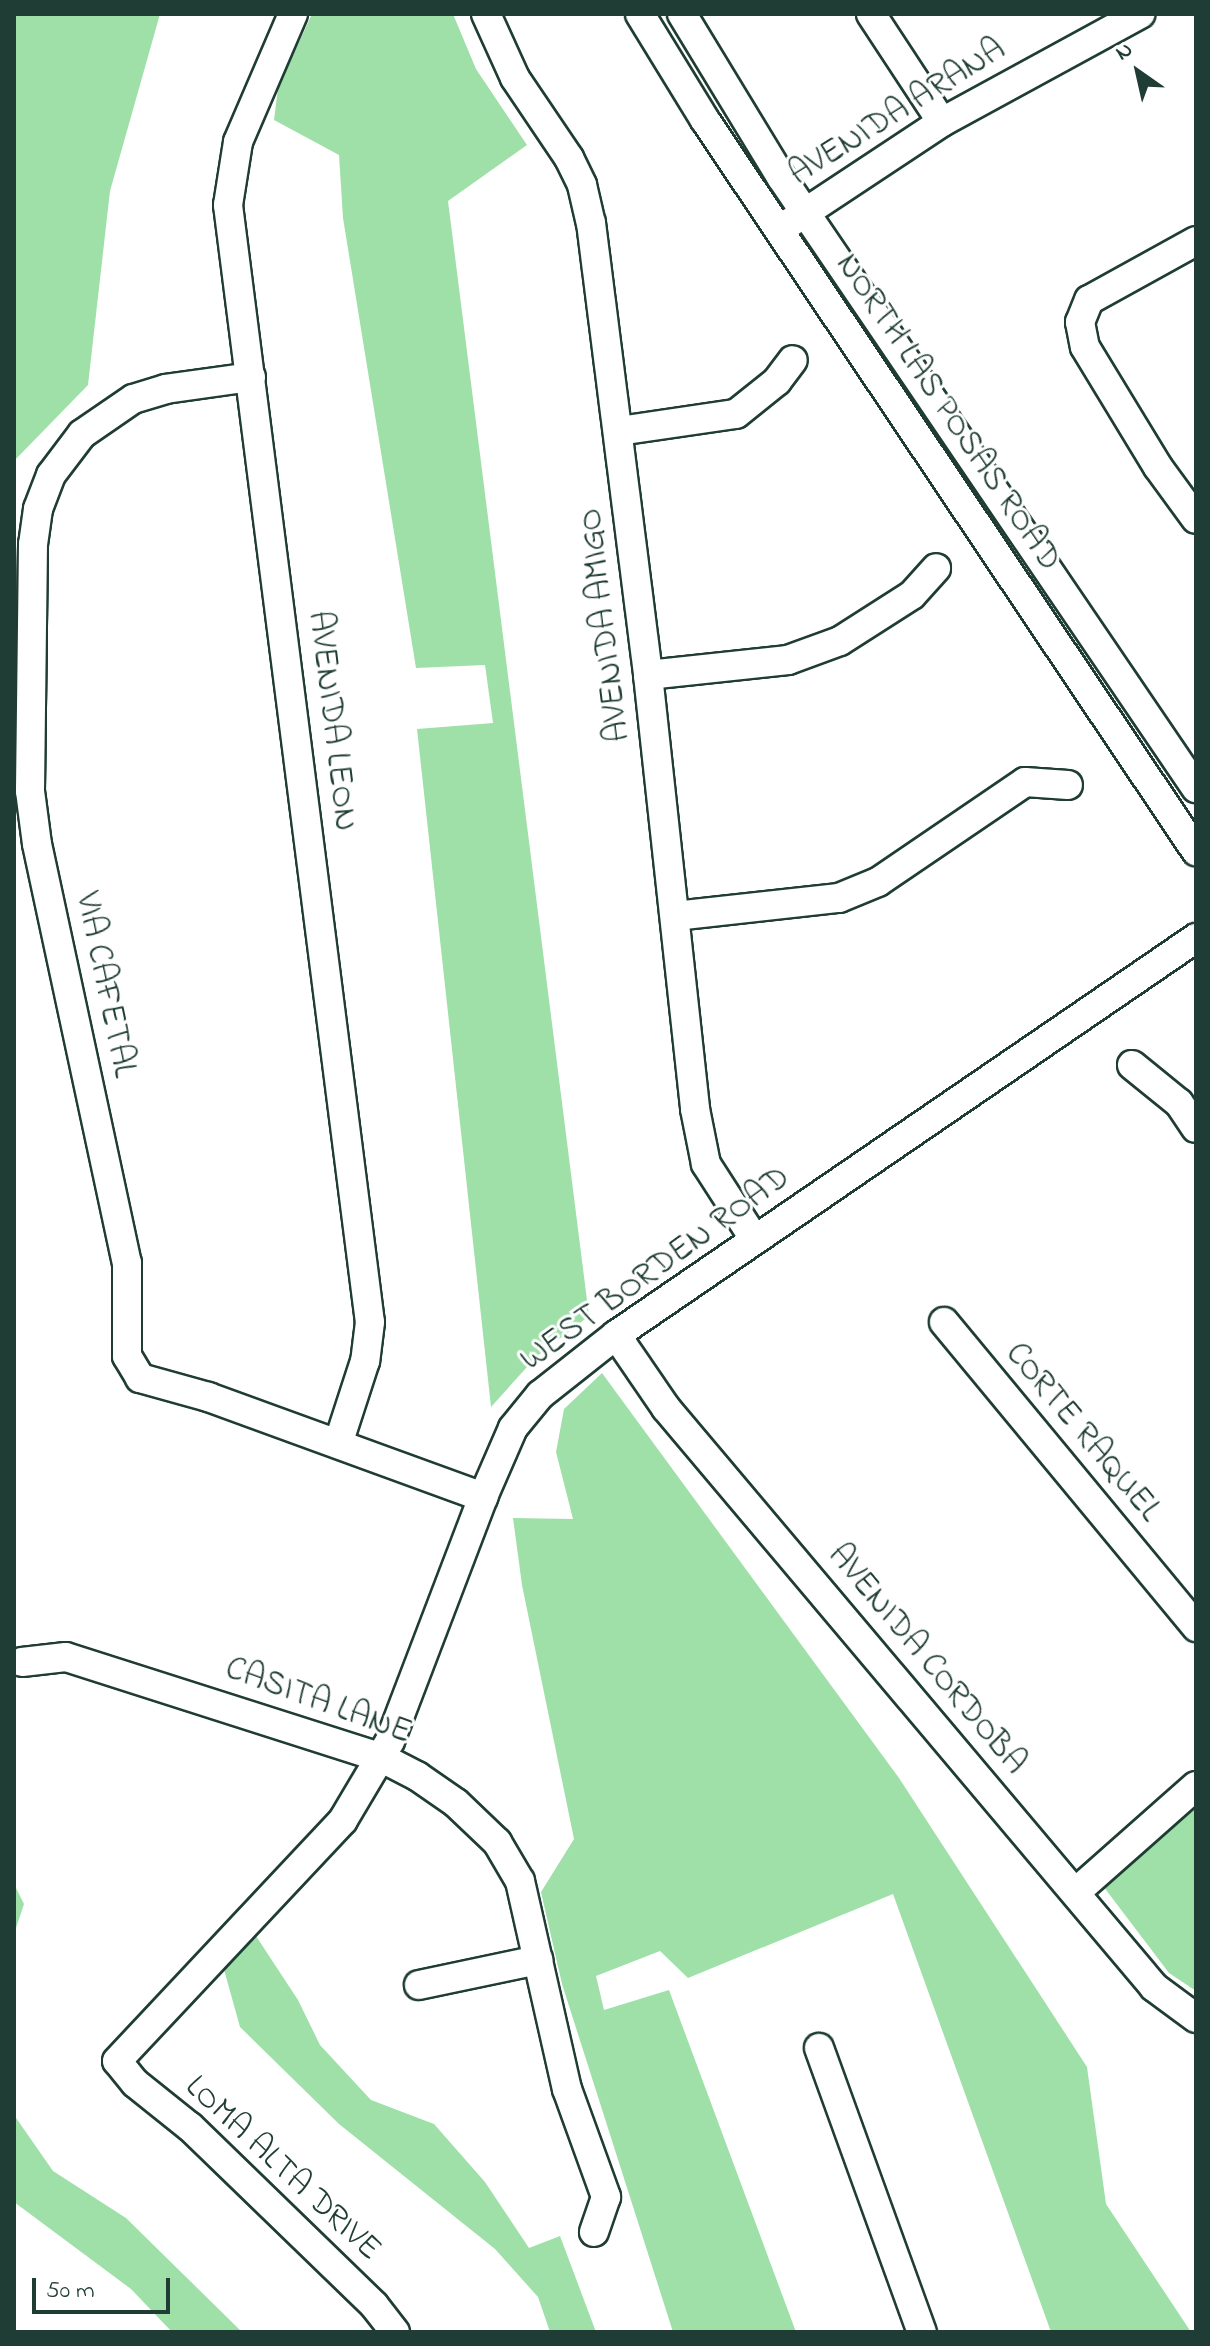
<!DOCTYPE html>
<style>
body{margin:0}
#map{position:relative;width:1210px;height:2346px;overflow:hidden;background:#fff;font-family:"Indie Flower",sans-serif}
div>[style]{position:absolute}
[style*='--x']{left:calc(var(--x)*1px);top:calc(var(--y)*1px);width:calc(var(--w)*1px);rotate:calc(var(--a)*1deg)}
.green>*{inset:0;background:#9fe0a9}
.roads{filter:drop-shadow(2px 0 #1f3d34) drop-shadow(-2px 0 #1f3d34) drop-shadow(0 2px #1f3d34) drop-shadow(0 -2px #1f3d34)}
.minor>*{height:28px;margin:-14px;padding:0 14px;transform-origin:14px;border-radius:14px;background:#fff}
span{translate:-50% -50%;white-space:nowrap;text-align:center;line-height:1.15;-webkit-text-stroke:6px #fff;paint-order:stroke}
.street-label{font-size:34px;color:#1f3d34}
.frame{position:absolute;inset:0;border:16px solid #1f3d34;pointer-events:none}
.north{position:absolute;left:1098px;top:32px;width:80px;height:80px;-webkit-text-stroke:6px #fff;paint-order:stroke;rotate:326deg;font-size:22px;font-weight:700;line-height:32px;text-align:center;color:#1f3d34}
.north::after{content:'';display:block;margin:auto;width:28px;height:36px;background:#1f3d34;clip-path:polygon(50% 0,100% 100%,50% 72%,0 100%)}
.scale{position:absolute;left:32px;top:2278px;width:138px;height:36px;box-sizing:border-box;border:4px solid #1f3d34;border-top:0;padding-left:10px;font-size:24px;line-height:28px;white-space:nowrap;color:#1f3d34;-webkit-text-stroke:6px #fff;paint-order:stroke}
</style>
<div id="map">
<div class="green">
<div style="clip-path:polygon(14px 14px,160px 14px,110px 191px,88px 385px,14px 461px)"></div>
<div style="clip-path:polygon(312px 14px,453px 14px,476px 69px,527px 145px,448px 201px,589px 1316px,536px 1357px,491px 1407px,417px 729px,493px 723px,485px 665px,416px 668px,343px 218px,339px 155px,274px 120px,278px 88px)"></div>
<div style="clip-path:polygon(602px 1373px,899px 1778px,1087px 2067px,1106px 2204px,1191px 2332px,1051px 2332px,893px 1894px,688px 1978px,660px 1951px,596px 1976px,604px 2010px,669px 1990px,796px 2332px,673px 2332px,562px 1984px,541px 1892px,574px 1839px,522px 1585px,513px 1518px,573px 1519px,556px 1452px,564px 1409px)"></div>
<div style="clip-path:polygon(1196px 1804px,1196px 1991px,1169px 1973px,1100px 1882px)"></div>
<div style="clip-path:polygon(14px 1884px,24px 1904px,14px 1934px)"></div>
<div style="clip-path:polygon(256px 1936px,298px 2000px,320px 2045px,371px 2100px,434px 2124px,485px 2182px,529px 2248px,560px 2236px,596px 2332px,550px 2332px,538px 2297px,495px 2249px,339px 2124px,240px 2027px,223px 1966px)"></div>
<div style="clip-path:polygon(14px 2115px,53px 2171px,126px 2218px,242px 2332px,172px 2332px,131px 2289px,14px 2202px)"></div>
</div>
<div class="roads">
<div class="minor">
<div style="--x:293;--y:14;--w:139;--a:113.3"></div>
<div style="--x:238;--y:142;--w:64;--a:99"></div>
<div style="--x:228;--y:205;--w:1126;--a:82.76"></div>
<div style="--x:370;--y:1322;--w:39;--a:97"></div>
<div style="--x:365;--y:1361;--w:87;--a:108"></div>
<div style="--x:486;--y:14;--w:70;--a:65.6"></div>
<div style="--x:515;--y:78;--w:97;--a:56"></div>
<div style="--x:569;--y:158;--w:30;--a:64"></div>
<div style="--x:582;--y:185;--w:39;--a:77"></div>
<div style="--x:591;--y:223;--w:456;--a:82.8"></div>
<div style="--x:648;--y:675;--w:437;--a:83.8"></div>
<div style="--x:695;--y:1109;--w:56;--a:78.7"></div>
<div style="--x:706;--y:1164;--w:90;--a:57.2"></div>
<div style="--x:640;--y:14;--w:124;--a:58.5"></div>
<div style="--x:705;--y:120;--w:881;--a:56.11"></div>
<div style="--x:682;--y:14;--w:191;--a:58.7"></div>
<div style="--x:781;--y:177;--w:739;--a:55.82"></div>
<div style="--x:871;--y:14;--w:129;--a:56.7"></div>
<div style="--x:791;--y:222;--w:181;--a:-33.5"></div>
<div style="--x:942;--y:122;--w:226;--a:-28.6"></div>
<div style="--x:1196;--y:241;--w:122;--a:151.1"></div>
<div style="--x:1089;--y:300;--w:24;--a:112"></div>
<div style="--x:1080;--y:322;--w:25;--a:79"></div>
<div style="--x:1085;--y:347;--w:140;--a:58.7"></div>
<div style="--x:1158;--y:467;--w:64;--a:53.8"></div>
<div style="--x:251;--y:377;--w:86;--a:172"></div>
<div style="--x:166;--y:389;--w:34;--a:163"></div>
<div style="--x:133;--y:399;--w:62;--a:145.5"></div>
<div style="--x:82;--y:434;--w:51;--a:127.1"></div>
<div style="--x:51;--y:475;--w:36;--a:111"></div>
<div style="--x:38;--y:509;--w:35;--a:98"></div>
<div style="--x:33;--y:544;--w:247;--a:90.7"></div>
<div style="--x:30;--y:791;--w:53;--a:82.5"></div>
<div style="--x:37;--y:844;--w:429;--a:77.9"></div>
<div style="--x:127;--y:1263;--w:93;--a:90"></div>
<div style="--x:127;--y:1356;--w:26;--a:59"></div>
<div style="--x:140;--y:1378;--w:71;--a:15.6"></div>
<div style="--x:208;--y:1397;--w:293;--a:20"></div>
<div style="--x:619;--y:431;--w:118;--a:-8.3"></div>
<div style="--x:736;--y:414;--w:53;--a:-38.8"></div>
<div style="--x:777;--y:381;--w:26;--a:-53"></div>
<div style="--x:648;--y:675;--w:141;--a:-6.1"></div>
<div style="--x:788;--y:660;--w:55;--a:-20.1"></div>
<div style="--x:840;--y:641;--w:85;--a:-32.6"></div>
<div style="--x:912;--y:595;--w:36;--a:-48"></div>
<div style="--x:675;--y:916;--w:165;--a:-6.3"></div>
<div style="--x:839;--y:898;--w:42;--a:-22.3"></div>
<div style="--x:878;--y:882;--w:178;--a:-34.2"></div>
<div style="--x:1025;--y:782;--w:43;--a:4"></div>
<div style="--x:1132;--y:1065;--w:60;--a:39"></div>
<div style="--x:1179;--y:1103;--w:30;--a:56"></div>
<div style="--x:944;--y:1322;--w:396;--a:50.4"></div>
<div style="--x:616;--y:1335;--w:88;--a:55.6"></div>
<div style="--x:666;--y:1408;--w:757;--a:49.87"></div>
<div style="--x:1154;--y:1987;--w:52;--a:36.4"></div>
<div style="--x:22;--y:1662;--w:44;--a:-6.5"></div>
<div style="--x:66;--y:1657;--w:330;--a:17.7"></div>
<div style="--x:380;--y:1757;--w:42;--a:27.2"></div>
<div style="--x:417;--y:1776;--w:47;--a:34.7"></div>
<div style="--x:456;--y:1803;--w:57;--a:43.6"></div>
<div style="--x:497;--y:1842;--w:45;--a:59.5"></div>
<div style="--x:520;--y:1881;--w:213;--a:77.3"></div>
<div style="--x:567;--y:2089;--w:115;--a:70.1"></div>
<div style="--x:606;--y:2197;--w:37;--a:109"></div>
<div style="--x:1076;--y:1892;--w:160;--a:-41.5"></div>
<div style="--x:419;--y:1985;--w:122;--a:-11.9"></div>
<div style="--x:819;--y:2048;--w:302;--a:70.1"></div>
<div style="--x:395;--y:2332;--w:34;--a:-128"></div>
<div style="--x:374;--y:2305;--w:256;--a:-135.9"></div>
<div style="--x:190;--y:2127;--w:70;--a:-141.3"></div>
<div style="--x:135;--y:2083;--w:28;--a:-129"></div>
<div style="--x:117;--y:2061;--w:330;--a:-46.8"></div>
<div style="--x:343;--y:1820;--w:92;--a:-59.3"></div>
<div style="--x:390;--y:1741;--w:261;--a:-69.1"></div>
<div style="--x:483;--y:1497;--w:75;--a:-66.5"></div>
<div style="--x:513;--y:1428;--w:43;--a:-50.7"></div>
<div style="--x:540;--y:1395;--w:97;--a:-38.3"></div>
<div style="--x:616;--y:1335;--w:703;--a:-34.39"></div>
</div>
</div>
<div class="street-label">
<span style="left:898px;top:113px;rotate:-32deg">AVENIDA ARANA</span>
<span style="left:947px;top:413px;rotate:56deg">NORTH LAS POSAS ROAD</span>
<span style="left:606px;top:625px;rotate:-97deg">AVENIDA AMIGO</span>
<span style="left:331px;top:721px;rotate:83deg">AVENIDA LEON</span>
<span style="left:104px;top:985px;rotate:78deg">VIA CAFETAL</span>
<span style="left:656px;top:1270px;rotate:-36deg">WEST BORDEN ROAD</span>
<span style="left:1082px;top:1433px;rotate:50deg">CORTE RAQUEL</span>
<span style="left:926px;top:1660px;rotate:50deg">AVENIDA CORDOBA</span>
<span style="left:318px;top:1702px;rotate:20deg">CASITA LANE</span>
<span style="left:282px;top:2169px;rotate:43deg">LOMA ALTA DRIVE</span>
</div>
<div class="frame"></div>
<div class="north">N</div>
<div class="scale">50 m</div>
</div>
